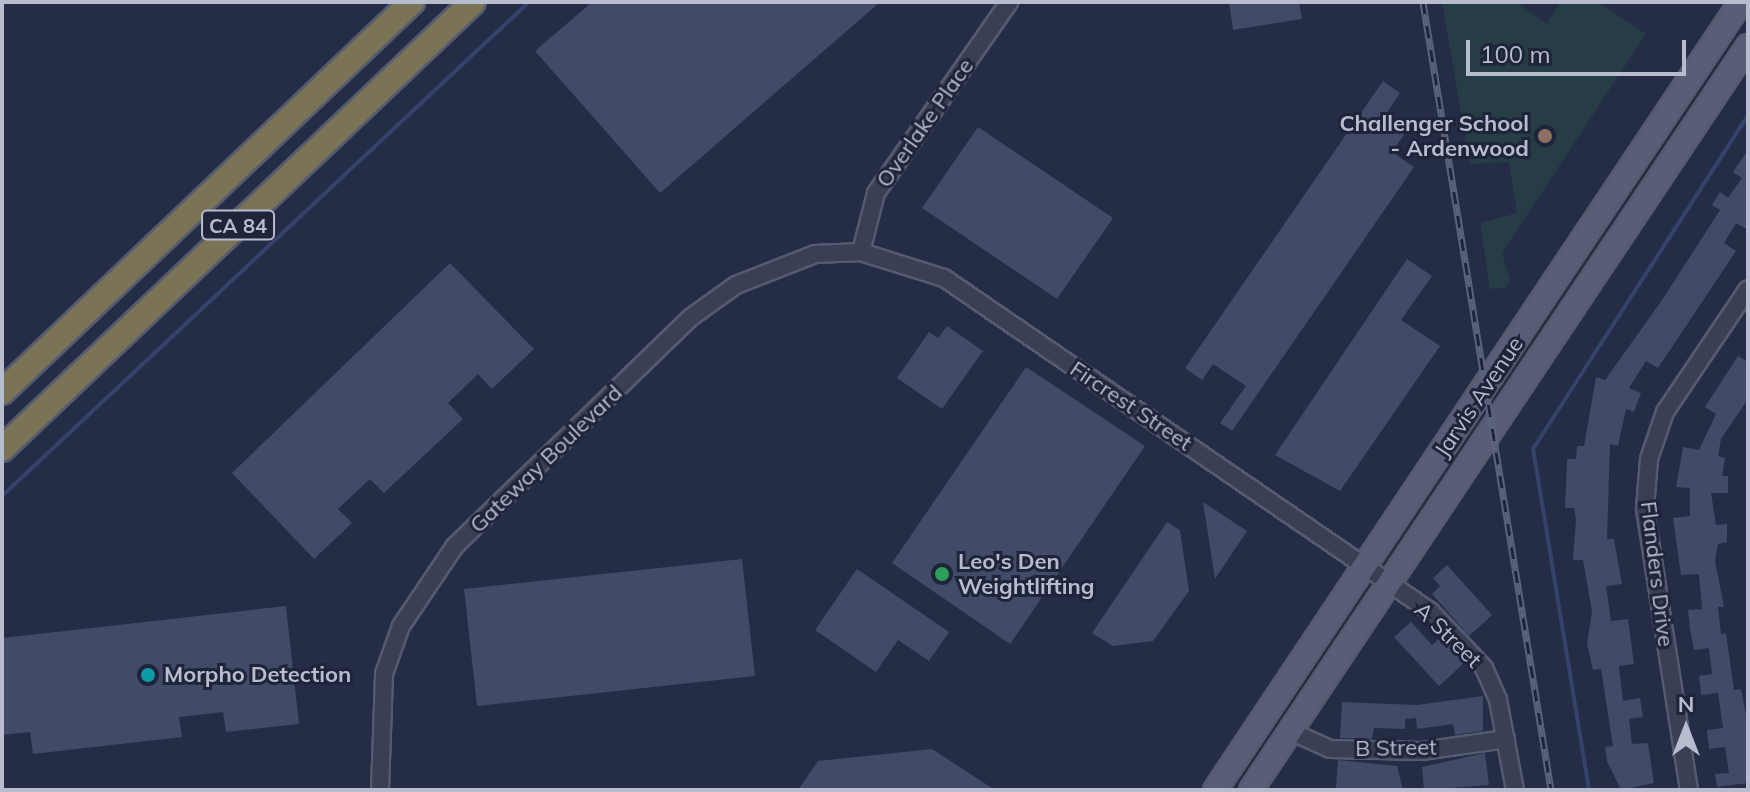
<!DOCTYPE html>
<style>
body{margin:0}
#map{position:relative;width:1750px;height:792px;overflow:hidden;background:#242d45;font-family:Mulish,sans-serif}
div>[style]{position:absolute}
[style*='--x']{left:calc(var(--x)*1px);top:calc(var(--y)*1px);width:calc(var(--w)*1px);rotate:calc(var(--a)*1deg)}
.green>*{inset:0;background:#263d46}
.stream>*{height:4px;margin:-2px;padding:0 2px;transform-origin:2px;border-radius:2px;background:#35426c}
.building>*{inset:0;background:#414a66}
.roads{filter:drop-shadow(2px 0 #555b6f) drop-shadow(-2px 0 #555b6f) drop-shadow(0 2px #555b6f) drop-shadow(0 -2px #555b6f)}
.minor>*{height:16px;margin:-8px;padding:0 8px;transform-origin:8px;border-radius:8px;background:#394055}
.major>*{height:22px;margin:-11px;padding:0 11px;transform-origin:11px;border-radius:11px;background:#575e75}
.highway>*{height:24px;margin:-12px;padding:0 12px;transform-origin:12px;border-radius:12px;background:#7b7355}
.rail>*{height:7px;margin-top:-3.5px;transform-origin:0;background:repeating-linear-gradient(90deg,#1e243a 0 12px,#5b637c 0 24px);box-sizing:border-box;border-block:2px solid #5b637c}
.dots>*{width:22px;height:22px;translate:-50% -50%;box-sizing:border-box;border:4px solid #1e243a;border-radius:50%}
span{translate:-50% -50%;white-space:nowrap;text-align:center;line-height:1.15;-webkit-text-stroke:6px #1e243a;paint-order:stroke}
.shield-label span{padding:2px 6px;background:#1e243a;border:2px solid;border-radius:6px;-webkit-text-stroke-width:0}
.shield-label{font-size:20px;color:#b7bcce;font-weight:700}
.street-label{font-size:22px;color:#b7bcce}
.poi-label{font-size:22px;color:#b7bcce;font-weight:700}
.right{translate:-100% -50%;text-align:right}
.left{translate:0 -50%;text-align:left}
.frame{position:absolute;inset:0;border:4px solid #b7bcce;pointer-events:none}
.north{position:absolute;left:1646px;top:688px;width:80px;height:80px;-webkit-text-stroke:6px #1e243a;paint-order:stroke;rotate:0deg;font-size:22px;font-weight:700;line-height:32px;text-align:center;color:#b7bcce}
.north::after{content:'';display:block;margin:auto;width:28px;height:36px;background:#b7bcce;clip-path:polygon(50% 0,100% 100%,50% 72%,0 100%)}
.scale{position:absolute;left:1466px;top:40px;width:220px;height:36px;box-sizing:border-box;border:4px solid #b7bcce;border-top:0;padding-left:10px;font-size:24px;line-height:28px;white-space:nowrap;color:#b7bcce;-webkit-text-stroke:6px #1e243a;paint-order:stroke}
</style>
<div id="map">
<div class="green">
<div style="clip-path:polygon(1442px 2px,1516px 2px,1547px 24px,1561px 2px,1598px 2px,1646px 34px,1502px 253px,1510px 280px,1505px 288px,1490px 289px,1480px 223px,1517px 213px,1509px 162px,1470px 164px)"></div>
</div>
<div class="stream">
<div style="--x:2;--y:496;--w:722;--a:-43.15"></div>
<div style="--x:1589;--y:790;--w:346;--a:-99.3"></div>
<div style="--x:1533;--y:449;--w:396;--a:-57.2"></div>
</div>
<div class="building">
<div style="clip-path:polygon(592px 2px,880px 2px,660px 193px,535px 51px)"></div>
<div style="clip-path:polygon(1229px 2px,1299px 2px,1302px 19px,1233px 30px)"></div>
<div style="clip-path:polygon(1383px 81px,1400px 93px,1386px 114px,1408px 129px,1392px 152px,1414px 167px,1232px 431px,1220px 423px,1246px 386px,1213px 364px,1202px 380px,1185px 368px)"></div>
<div style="clip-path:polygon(978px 127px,1113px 218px,1057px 299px,922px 208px)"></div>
<div style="clip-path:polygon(1748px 150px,1748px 230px,1736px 223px,1724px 243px,1736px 251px,1658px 368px,1646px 361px,1629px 388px,1641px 393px,1634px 412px,1626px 409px,1618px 446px,1610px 444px,1607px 539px,1614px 539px,1622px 584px,1606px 586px,1611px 621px,1628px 619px,1634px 664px,1619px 666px,1623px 701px,1640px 698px,1643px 717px,1629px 719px,1632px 744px,1648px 743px,1654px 783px,1621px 790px,1607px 761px,1605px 747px,1613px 746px,1601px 669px,1593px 670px,1587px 644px,1592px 611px,1583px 560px,1573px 560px,1576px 520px,1574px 508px,1565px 508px,1567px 459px,1576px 459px,1577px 446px,1584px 446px,1596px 377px,1605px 380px,1662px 300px,1720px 210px,1712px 205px,1720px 192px,1728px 198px,1742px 178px,1733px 172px)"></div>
<div style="clip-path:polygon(1407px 259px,1432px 276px,1401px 320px,1440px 346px,1340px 491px,1275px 455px)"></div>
<div style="clip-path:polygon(450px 263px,534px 349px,492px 389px,478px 374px,448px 403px,463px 419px,384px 493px,370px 479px,338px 509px,352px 523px,314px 559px,232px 473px)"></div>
<div style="clip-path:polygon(947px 326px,983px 351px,942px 409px,897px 378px,929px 332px,938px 338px)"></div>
<div style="clip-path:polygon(1738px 356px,1748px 362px,1748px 399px,1721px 439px,1718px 456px,1725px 458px,1722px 476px,1728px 476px,1728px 493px,1711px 493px,1716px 525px,1727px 524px,1727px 542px,1718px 544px,1715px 561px,1724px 607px,1718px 607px,1721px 634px,1726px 633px,1734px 690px,1741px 689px,1747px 720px,1748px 783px,1717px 787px,1715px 774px,1729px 773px,1725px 747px,1709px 749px,1707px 730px,1723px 728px,1718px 693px,1701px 695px,1699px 676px,1712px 674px,1709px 648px,1694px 650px,1690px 629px,1688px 610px,1702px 609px,1699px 574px,1681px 575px,1673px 518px,1690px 516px,1690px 488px,1676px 487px,1683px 447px,1699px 450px,1716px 414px,1705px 407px)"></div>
<div style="clip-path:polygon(1026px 367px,1145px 446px,1010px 644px,892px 563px)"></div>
<div style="clip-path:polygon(1203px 502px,1247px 531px,1215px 579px)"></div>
<div style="clip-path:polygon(1167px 522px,1180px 530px,1189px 591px,1153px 641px,1113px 646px,1092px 633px)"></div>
<div style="clip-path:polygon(742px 559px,755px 676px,477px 706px,464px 589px)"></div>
<div style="clip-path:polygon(1447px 565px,1492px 615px,1469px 636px,1432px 594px,1440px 586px,1433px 578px)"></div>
<div style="clip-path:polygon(857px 569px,949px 632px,929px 661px,898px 640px,876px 672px,815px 630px)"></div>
<div style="clip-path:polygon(286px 606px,299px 724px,226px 732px,223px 712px,179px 717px,182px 737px,33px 754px,30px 732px,2px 735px,2px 638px)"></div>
<div style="clip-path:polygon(1411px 622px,1432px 645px,1440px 638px,1464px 663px,1439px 686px,1394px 637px)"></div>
<div style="clip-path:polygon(1483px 696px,1483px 731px,1455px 735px,1453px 724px,1417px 729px,1416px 718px,1405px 719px,1405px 729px,1374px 728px,1372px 739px,1340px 738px,1342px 702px,1417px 705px)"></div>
<div style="clip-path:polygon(932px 749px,995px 790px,798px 790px,818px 761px)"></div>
<div style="clip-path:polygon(1485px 753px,1489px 785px,1424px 790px,1422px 767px)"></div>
<div style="clip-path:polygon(1338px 760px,1397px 766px,1403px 790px,1336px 789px)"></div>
</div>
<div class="roads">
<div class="minor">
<div style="--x:861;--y:252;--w:61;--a:-75.7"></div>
<div style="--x:876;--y:193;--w:233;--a:-55.1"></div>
<div style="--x:1290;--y:731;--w:44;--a:24.2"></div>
<div style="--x:1330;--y:749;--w:92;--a:1.2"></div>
<div style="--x:1422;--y:751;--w:85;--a:-8.1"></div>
<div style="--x:380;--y:790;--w:116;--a:-88"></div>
<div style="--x:384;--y:674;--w:51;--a:-70.5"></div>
<div style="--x:401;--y:626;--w:97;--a:-56"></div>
<div style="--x:455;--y:546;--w:327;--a:-44.1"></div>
<div style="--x:690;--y:318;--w:57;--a:-35.7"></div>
<div style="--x:736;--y:285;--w:85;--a:-21.4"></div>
<div style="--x:815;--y:254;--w:46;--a:-2.5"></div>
<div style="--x:861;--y:252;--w:87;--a:17.4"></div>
<div style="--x:944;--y:278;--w:589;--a:34.42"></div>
<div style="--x:1430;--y:611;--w:79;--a:46.5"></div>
<div style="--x:1484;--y:668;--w:35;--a:66"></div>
<div style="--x:1498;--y:700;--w:92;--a:79.3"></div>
<div style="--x:1689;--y:790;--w:285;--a:-98.9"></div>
<div style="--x:1645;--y:508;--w:49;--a:-85.3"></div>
<div style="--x:1649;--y:459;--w:50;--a:-71.2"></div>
<div style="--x:1665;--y:412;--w:148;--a:-56"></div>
</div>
<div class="major">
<div style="--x:1215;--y:790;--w:947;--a:-56.28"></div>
<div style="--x:1251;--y:790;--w:895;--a:-56.26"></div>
</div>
<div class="highway">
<div style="--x:2;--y:392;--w:566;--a:-43.57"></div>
<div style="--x:2;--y:449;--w:649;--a:-43.5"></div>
</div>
</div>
<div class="rail">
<div style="--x:1423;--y:2;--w:798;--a:80.77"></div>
</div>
<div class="dots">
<div style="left:1545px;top:136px;background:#8d6e63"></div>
<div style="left:942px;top:574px;background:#2e9e5b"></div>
<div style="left:148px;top:675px;background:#0f9aa8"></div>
</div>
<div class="shield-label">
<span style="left:238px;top:225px">CA 84</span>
</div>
<div class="street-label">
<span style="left:925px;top:123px;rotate:-55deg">Overlake Place</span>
<span style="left:1479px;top:397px;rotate:-56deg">Jarvis Avenue</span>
<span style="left:1131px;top:406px;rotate:34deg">Fircrest Street</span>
<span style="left:546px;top:459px;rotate:-44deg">Gateway Boulevard</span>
<span style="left:1657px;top:574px;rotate:83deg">Flanders Drive</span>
<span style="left:1448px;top:635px;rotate:44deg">A Street</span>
<span style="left:1396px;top:748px;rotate:-1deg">B Street</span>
</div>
<div class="poi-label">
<span class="right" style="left:1529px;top:136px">Challenger School<br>- Ardenwood</span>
<span class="left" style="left:958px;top:574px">Leo's Den<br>Weightlifting</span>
<span class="left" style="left:164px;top:675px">Morpho Detection</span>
</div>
<div class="frame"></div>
<div class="north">N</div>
<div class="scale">100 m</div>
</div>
